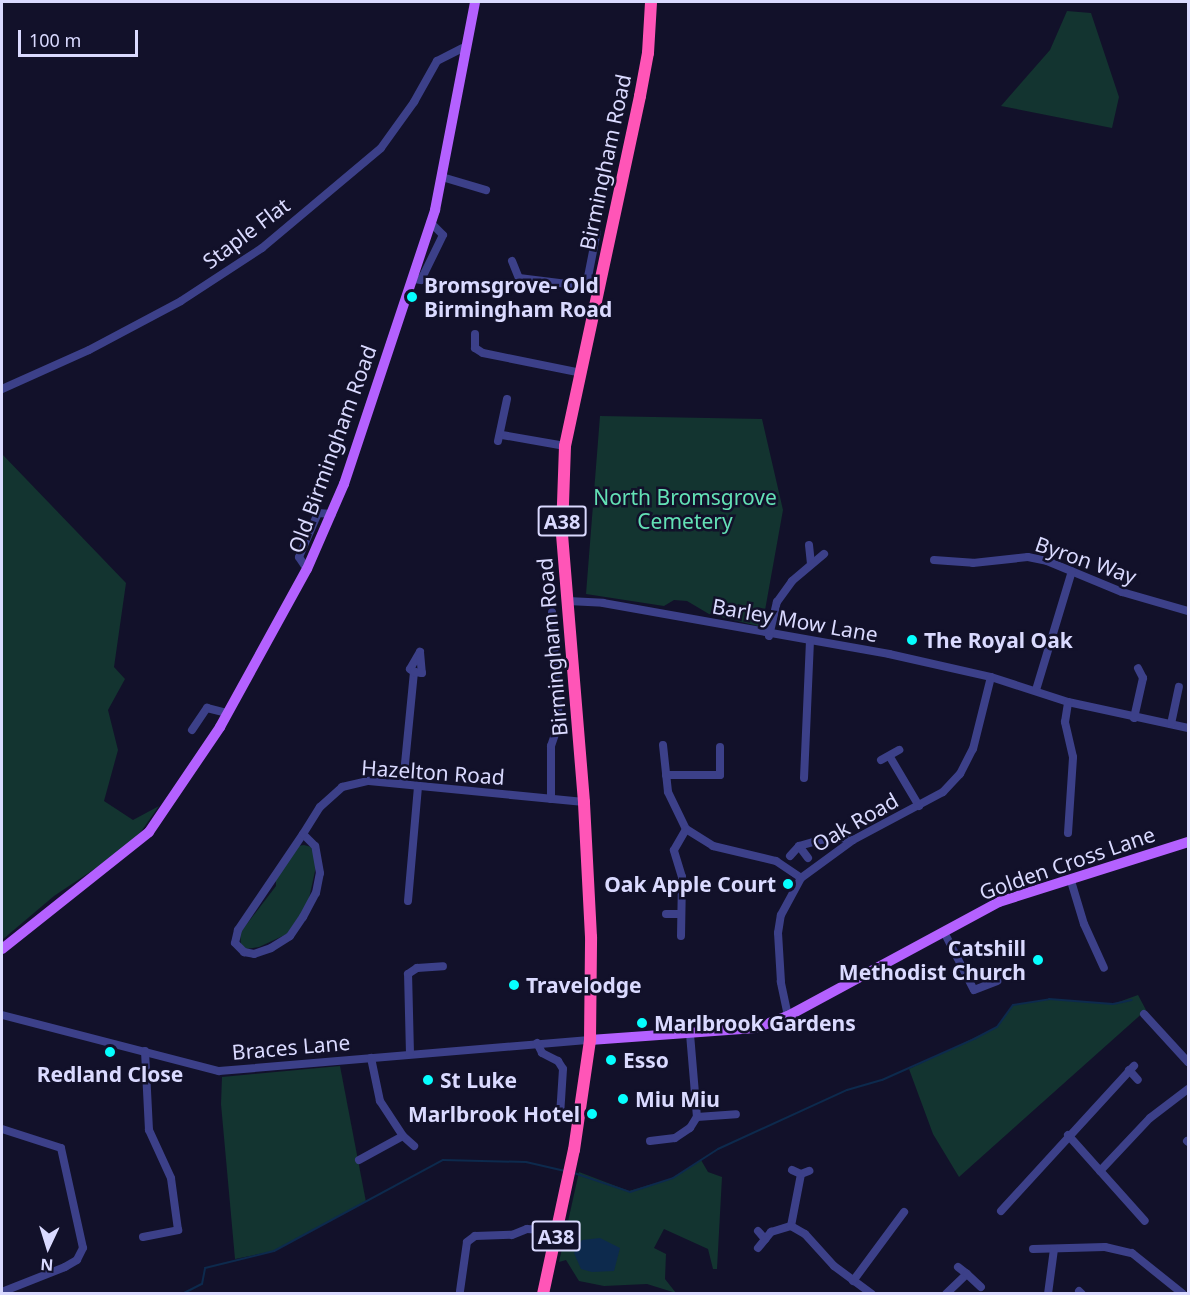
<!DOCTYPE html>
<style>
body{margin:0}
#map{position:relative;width:1190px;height:1295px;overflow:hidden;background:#12112a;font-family:"Noto Sans",sans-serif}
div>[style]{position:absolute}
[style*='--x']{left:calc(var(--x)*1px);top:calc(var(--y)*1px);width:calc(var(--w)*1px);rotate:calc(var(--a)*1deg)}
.green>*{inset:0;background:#133430}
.water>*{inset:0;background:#0d2a4d}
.stream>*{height:2px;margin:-1px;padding:0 1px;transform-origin:1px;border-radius:1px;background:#0d2a4d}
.minor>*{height:8px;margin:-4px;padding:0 4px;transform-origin:4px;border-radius:4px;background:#3c4089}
.major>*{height:10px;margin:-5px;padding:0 5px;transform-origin:5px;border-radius:5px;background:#b461ff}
.highway>*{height:12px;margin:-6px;padding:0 6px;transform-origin:6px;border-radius:6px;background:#ff55b7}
.dots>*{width:16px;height:16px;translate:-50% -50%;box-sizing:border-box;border:3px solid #12112a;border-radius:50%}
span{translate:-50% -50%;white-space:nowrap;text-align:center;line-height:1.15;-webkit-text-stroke:5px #12112a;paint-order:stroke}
.shield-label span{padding:2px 4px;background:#12112a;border:2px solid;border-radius:4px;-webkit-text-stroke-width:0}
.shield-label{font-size:20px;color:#dadaff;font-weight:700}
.street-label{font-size:21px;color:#dadaff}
.poi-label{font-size:21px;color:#dadaff;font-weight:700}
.left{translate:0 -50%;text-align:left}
.right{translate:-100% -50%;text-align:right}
.park-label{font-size:21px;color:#63e1b5}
.frame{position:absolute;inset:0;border:3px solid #dadaff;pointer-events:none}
.north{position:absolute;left:18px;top:1217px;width:60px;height:60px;-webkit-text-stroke:4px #12112a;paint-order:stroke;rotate:184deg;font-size:16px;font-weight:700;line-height:24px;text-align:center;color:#dadaff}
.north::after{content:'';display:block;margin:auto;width:21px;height:27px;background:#dadaff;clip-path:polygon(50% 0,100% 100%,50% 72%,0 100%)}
.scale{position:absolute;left:18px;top:30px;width:120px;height:27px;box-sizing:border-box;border:3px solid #dadaff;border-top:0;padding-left:8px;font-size:18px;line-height:21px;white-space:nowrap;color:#dadaff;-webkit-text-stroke:4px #12112a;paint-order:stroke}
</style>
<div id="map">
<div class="green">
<div style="clip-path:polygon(1067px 11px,1091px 13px,1119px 97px,1112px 128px,1001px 106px,1050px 50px)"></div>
<div style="clip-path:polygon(600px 416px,762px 419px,783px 510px,762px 627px,709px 614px,687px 601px,674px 600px,664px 606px,586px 594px)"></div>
<div style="clip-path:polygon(2px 454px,126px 583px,114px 667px,125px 679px,108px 710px,118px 750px,104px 801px,133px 820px,159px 806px,140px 833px,111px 858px,54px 896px,2px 940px)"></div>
<div style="clip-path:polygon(304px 845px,311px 847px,317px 862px,308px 903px,287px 934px,259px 947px,246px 949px,241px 945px,240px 933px,276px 886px,276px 880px,298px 846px)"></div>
<div style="clip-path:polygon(1138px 995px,1146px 1010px,959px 1177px,933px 1134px,909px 1069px,997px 1027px,1013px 1005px,1049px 999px,1113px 1004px)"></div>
<div style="clip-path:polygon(340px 1066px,366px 1202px,274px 1251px,235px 1259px,221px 1104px,222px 1077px)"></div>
<div style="clip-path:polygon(701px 1160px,708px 1172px,722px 1177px,717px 1269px,713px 1269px,708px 1249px,664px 1229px,654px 1248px,666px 1254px,665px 1279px,676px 1293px,647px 1284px,604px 1286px,579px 1281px,566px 1260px,559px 1262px,579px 1172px,629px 1191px,673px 1178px)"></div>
</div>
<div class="water">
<div style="clip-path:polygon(600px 1238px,620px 1248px,614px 1271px,592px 1272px,581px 1269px,574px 1253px,582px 1240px)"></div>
</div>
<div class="stream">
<div style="--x:574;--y:1173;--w:59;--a:18.7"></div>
<div style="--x:630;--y:1192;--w:45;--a:-18"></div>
<div style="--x:673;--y:1178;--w:54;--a:-32.8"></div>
<div style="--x:718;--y:1149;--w:142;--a:-24.6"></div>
<div style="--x:847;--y:1090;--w:36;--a:-16"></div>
<div style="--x:882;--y:1080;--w:101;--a:-24"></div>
<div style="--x:974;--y:1039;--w:26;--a:-28"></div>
<div style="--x:997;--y:1027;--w:27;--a:-54"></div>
<div style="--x:1013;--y:1005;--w:36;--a:-9"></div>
<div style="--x:1049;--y:999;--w:64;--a:4.5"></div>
<div style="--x:1113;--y:1004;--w:19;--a:-12"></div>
<div style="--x:182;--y:1294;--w:22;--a:-27"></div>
<div style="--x:202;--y:1284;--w:16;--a:-79"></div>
<div style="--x:205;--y:1268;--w:71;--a:-13.8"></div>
<div style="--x:274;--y:1251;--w:192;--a:-28.3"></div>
<div style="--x:443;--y:1160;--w:83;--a:1.4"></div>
<div style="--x:526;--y:1162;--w:40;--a:13"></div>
</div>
<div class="minor">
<div style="--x:442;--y:177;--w:46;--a:16.5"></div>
<div style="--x:512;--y:261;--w:18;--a:68"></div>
<div style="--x:519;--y:278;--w:81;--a:7.1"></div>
<div style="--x:414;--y:279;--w:7;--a:8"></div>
<div style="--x:421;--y:280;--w:50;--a:-63.9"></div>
<div style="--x:443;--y:235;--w:18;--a:-135"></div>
<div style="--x:586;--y:287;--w:57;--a:-78.9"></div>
<div style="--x:475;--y:334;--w:14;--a:90"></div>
<div style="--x:475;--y:348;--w:9;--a:32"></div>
<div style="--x:483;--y:353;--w:100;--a:11.5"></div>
<div style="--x:2;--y:389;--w:95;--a:-24.1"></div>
<div style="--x:89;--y:350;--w:104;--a:-28"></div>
<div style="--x:181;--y:301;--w:97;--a:-33.2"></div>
<div style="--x:262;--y:248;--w:155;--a:-40"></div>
<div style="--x:381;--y:148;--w:57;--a:-54.3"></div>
<div style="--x:414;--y:102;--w:47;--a:-60.7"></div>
<div style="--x:437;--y:61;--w:29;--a:-27"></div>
<div style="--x:502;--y:435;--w:64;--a:9.9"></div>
<div style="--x:498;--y:441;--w:43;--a:-77.9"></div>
<div style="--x:809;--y:545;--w:18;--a:84"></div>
<div style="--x:934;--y:560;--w:39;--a:4"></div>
<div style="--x:973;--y:563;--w:55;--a:-6.2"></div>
<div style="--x:1028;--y:557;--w:19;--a:12"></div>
<div style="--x:1047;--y:561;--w:81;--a:22.5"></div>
<div style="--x:1122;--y:592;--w:69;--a:16.1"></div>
<div style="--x:307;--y:569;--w:14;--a:-124"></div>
<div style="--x:299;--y:557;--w:48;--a:-66.6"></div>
<div style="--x:318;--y:513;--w:14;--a:4"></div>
<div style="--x:568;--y:601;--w:35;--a:3"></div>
<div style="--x:603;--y:603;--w:291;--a:10.1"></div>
<div style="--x:889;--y:654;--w:105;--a:12.7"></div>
<div style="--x:991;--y:677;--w:81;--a:18"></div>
<div style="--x:1068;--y:702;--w:123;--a:12.2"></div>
<div style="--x:769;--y:636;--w:35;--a:-77"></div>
<div style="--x:777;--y:602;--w:26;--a:-54"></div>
<div style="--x:792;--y:581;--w:42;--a:-40.2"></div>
<div style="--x:1036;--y:690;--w:124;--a:-73.2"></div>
<div style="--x:1134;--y:718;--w:41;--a:-77.3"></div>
<div style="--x:1143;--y:678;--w:11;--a:-117"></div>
<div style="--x:1171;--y:724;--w:38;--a:-78"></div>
<div style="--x:192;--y:730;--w:27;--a:-56"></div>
<div style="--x:207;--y:708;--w:21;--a:14"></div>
<div style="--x:663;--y:745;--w:47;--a:83.9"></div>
<div style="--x:668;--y:792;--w:41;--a:64.1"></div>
<div style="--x:686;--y:829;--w:32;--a:32"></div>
<div style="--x:713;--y:846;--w:65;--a:13.4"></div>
<div style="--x:776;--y:861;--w:30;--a:34"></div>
<div style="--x:890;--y:757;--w:57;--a:59.4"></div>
<div style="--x:881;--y:760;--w:21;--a:-29"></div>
<div style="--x:666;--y:775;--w:54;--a:0"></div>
<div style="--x:720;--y:775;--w:28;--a:-90"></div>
<div style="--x:804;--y:778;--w:136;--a:-87.5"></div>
<div style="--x:403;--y:784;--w:113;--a:-84.4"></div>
<div style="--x:414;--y:672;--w:5;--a:-143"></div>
<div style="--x:410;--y:669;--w:20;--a:-60"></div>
<div style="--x:420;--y:652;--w:21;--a:85"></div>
<div style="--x:422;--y:673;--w:8;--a:-173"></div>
<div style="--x:551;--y:799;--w:53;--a:-90"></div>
<div style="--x:551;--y:746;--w:24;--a:-71"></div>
<div style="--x:559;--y:723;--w:111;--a:-93.6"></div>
<div style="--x:1068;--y:833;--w:76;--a:-86.2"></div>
<div style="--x:1073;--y:757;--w:36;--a:-103"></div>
<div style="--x:1065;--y:722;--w:20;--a:-81"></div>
<div style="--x:303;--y:834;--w:116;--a:124.1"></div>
<div style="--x:238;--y:930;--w:13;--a:103"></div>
<div style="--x:235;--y:943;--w:13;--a:45"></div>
<div style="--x:244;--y:952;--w:10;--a:11"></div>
<div style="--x:254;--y:954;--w:18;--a:-19"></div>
<div style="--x:271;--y:948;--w:22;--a:-32"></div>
<div style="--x:290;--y:936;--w:23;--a:-56"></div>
<div style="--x:303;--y:917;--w:27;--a:-62"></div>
<div style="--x:316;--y:893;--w:20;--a:-79"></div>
<div style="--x:320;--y:873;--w:27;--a:-100"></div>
<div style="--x:315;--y:846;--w:17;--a:-135"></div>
<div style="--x:303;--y:834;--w:32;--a:-58"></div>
<div style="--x:320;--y:807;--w:30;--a:-42"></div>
<div style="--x:342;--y:787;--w:28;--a:-13"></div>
<div style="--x:369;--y:781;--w:216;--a:5.6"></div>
<div style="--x:799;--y:846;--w:15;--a:53"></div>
<div style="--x:790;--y:856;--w:13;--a:-48"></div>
<div style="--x:799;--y:846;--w:18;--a:-16"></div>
<div style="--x:816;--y:841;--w:20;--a:-11"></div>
<div style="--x:836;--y:837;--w:17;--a:10"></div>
<div style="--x:1071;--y:881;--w:45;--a:73.2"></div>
<div style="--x:1084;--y:924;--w:48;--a:65.6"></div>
<div style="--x:408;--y:901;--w:115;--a:-85"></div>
<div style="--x:666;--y:914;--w:14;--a:0"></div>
<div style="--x:944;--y:932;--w:65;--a:62.7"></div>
<div style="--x:974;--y:990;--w:25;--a:-21"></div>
<div style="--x:681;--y:936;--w:59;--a:-89"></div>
<div style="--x:682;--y:877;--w:28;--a:-107"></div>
<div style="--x:674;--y:850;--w:24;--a:-60"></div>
<div style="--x:1144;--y:1014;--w:65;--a:47.5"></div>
<div style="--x:2;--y:1015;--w:224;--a:14.5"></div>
<div style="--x:219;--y:1071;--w:372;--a:-4.8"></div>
<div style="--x:788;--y:1016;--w:35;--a:-102"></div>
<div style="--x:781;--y:982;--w:49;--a:-93.5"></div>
<div style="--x:778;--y:933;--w:18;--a:-81"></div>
<div style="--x:781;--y:915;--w:42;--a:-61.6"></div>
<div style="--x:801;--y:878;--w:64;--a:-36.2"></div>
<div style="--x:853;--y:840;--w:102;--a:-28.1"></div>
<div style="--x:943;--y:792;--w:25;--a:-47"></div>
<div style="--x:960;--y:774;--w:28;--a:-63"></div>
<div style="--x:973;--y:749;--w:74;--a:-76"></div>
<div style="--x:690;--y:1034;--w:83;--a:85.2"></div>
<div style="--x:537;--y:1043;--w:11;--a:63"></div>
<div style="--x:542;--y:1053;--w:18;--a:27"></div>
<div style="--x:558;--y:1061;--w:9;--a:58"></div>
<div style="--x:563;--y:1069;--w:46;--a:93.7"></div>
<div style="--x:410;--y:1054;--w:80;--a:-91.4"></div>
<div style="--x:408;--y:974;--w:11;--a:-34"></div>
<div style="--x:417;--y:968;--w:26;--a:-4"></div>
<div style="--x:1129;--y:1070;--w:13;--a:48"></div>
<div style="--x:2;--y:1129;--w:62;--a:17.9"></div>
<div style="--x:61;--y:1148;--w:102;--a:77.6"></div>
<div style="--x:83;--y:1248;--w:13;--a:117"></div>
<div style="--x:77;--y:1260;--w:14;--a:150"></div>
<div style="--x:65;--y:1267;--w:68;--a:158.4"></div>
<div style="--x:1068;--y:1135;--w:115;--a:48.2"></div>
<div style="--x:403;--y:1136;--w:15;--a:42"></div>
<div style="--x:650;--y:1141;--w:25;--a:-7"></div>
<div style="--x:675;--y:1138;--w:18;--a:-34"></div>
<div style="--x:690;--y:1128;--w:13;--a:-58"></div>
<div style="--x:697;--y:1117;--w:39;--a:-4"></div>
<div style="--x:1187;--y:1141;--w:1;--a:45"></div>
<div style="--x:359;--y:1160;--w:50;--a:-28.6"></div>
<div style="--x:403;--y:1136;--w:42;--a:-123.3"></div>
<div style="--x:380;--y:1101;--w:44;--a:-101.8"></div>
<div style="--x:792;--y:1170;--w:10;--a:24"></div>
<div style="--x:1100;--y:1171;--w:73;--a:-46.7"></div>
<div style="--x:1150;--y:1118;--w:48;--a:-37.3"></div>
<div style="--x:1001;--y:1211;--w:197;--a:-47.5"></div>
<div style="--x:791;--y:1226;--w:53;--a:-79.1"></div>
<div style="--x:801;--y:1174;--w:9;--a:-21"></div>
<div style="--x:758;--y:1231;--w:11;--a:49"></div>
<div style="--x:143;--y:1237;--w:36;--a:-11"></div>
<div style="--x:178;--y:1230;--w:52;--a:-97.7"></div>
<div style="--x:171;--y:1178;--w:53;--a:-114.6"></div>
<div style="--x:149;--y:1130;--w:79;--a:-92.9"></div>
<div style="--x:758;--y:1248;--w:21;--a:-51"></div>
<div style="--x:771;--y:1232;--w:21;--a:-17"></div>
<div style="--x:791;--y:1226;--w:16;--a:30"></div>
<div style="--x:805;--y:1234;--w:43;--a:47.8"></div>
<div style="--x:834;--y:1266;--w:47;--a:36.4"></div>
<div style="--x:1033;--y:1249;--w:72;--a:-1.6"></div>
<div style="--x:1105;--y:1247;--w:28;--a:13"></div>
<div style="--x:1132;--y:1253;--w:65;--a:38.8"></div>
<div style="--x:958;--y:1267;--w:11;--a:38"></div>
<div style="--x:853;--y:1281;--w:86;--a:-53.5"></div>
<div style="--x:460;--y:1291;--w:49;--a:-81.9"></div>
<div style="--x:467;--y:1242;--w:10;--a:-37"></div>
<div style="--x:475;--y:1236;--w:37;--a:-2"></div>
<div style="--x:512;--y:1235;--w:16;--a:-22"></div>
<div style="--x:527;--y:1229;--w:30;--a:4"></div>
<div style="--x:1079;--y:1291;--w:4;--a:45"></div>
<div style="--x:946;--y:1294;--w:29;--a:-44"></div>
<div style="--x:967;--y:1274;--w:19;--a:43"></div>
<div style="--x:1048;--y:1294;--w:45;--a:-82.4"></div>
</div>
<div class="major">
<div style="--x:2;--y:949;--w:188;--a:-38.5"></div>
<div style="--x:149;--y:832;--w:127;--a:-55.9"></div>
<div style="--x:220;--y:727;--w:180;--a:-61.2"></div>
<div style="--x:307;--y:569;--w:93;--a:-66.5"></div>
<div style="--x:344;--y:484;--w:289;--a:-71.6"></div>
<div style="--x:435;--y:210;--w:212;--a:-79.1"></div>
<div style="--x:590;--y:1040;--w:166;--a:-4.1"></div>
<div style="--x:756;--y:1028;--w:34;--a:-21"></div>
<div style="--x:788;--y:1016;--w:240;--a:-28.4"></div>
<div style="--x:999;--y:902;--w:198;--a:-17.6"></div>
</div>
<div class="highway">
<div style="--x:543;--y:1294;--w:147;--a:-77.9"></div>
<div style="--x:574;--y:1150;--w:111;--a:-81.7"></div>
<div style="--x:590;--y:1040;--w:103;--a:-89.4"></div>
<div style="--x:591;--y:937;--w:135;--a:-93"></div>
<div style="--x:584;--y:802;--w:271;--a:-94.7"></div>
<div style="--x:562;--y:532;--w:86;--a:-88"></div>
<div style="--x:565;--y:446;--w:358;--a:-77.9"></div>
<div style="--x:640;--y:96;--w:44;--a:-79.5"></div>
<div style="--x:648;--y:53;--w:51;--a:-86.6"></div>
</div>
<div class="dots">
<div style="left:412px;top:297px;background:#06ffff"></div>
<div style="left:912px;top:640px;background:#06ffff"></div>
<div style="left:788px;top:884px;background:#06ffff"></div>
<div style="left:1038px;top:960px;background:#06ffff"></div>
<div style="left:514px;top:985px;background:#06ffff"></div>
<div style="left:642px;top:1023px;background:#06ffff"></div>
<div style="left:110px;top:1052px;background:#06ffff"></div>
<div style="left:611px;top:1060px;background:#06ffff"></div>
<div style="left:428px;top:1080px;background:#06ffff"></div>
<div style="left:623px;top:1099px;background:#06ffff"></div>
<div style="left:592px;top:1114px;background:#06ffff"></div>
</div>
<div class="shield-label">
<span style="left:562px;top:521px">A38</span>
<span style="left:556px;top:1236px">A38</span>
</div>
<div class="street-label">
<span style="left:605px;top:162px;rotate:-78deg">Birmingham Road</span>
<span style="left:246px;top:233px;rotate:-37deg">Staple Flat</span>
<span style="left:332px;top:449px;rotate:-70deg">Old Birmingham Road</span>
<span style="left:1086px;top:560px;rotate:19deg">Byron Way</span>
<span style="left:795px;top:620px;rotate:10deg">Barley Mow Lane</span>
<span style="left:552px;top:647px;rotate:-95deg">Birmingham Road</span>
<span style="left:433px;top:772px;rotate:4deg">Hazelton Road</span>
<span style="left:855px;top:822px;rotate:-30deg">Oak Road</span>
<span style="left:1067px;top:863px;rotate:-19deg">Golden Cross Lane</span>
<span style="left:291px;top:1047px;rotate:-5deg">Braces Lane</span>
</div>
<div class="poi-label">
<span class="left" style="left:424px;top:297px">Bromsgrove- Old<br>Birmingham Road</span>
<span class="left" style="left:924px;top:640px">The Royal Oak</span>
<span class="right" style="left:776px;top:884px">Oak Apple Court</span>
<span class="right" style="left:1026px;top:960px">Catshill<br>Methodist Church</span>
<span class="left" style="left:526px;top:985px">Travelodge</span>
<span class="left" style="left:654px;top:1023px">Marlbrook Gardens</span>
<span class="left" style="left:623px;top:1060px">Esso</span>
<span style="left:110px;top:1074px">Redland Close</span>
<span class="left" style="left:440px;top:1080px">St Luke</span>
<span class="left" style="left:635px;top:1099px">Miu Miu</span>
<span class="right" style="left:580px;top:1114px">Marlbrook Hotel</span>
</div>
<div class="park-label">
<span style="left:685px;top:509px">North Bromsgrove<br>Cemetery</span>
</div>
<div class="frame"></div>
<div class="north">N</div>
<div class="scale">100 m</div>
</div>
